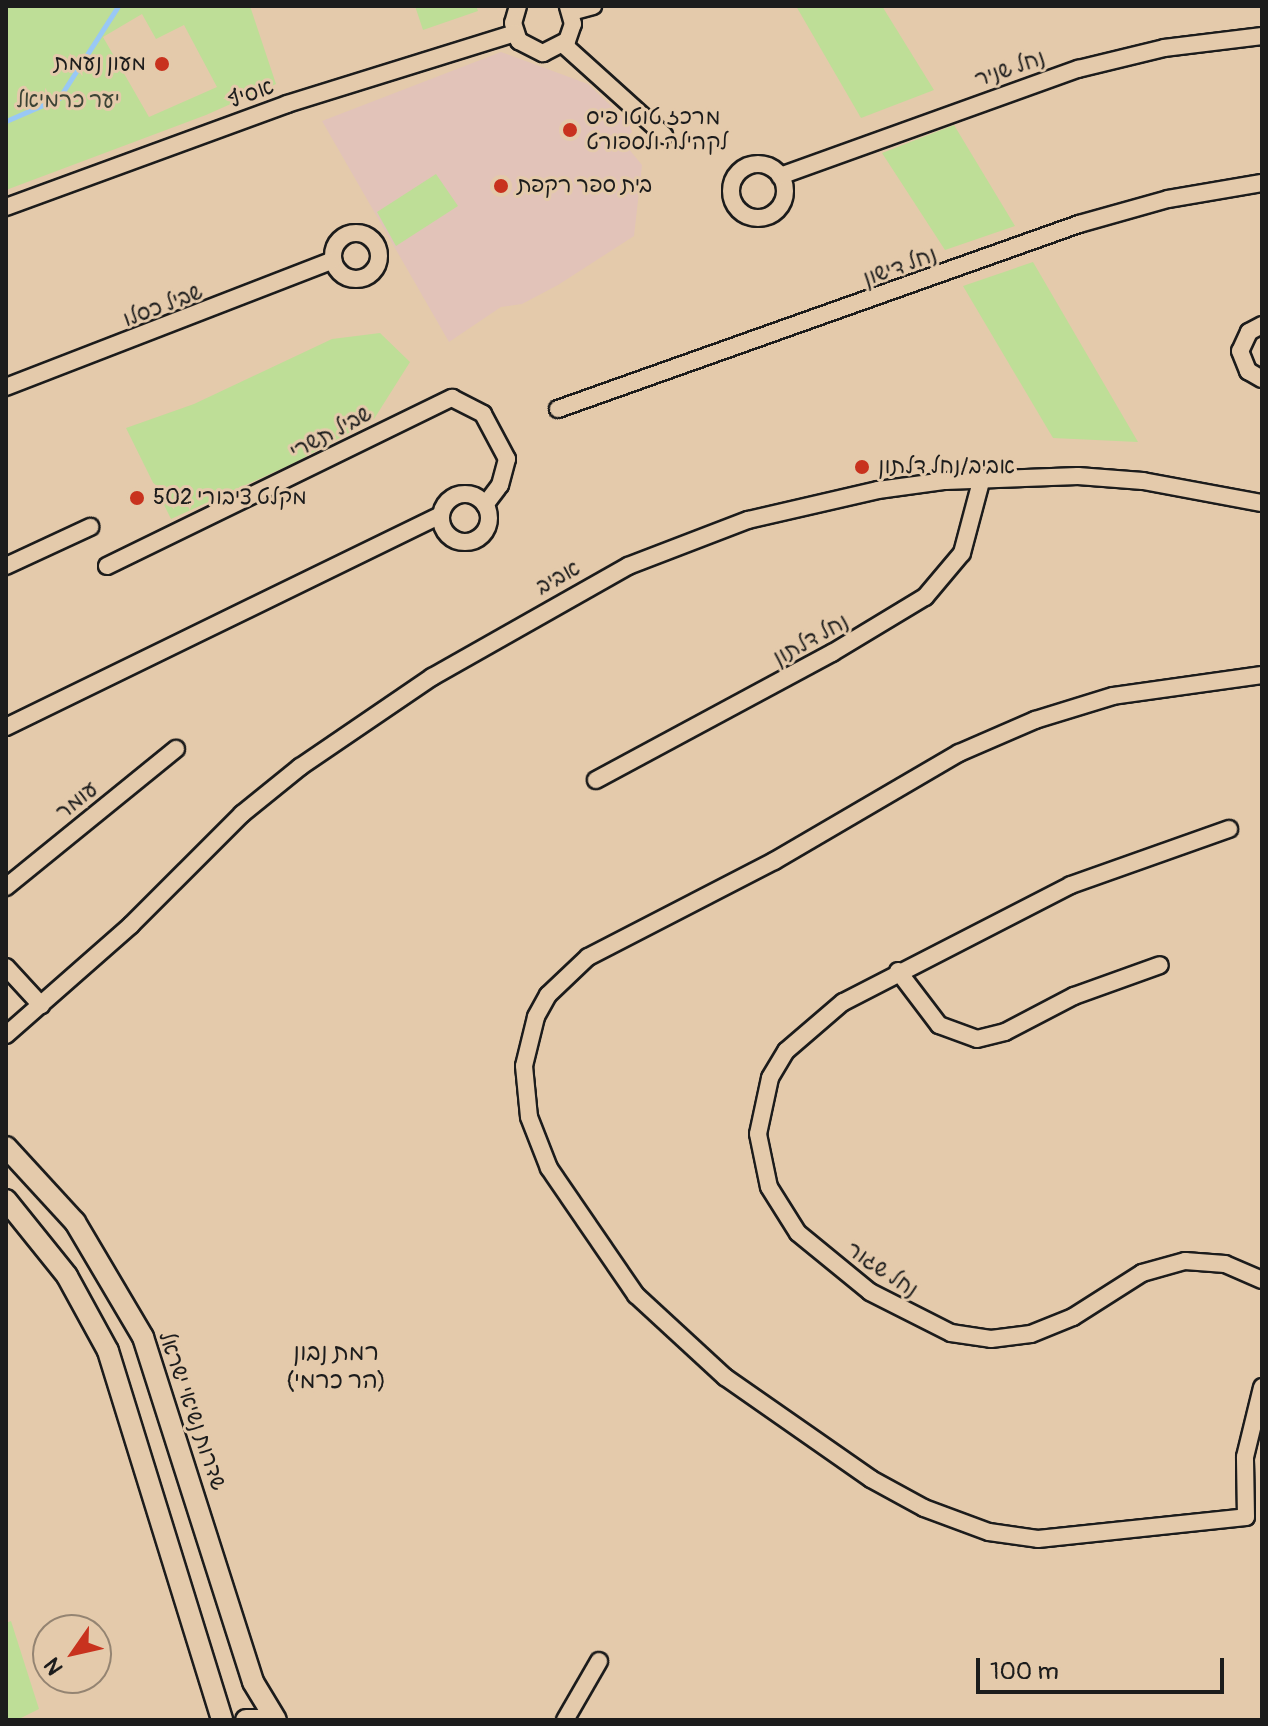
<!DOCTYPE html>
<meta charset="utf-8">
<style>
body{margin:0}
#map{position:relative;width:1268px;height:1726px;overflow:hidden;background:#e4caab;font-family:Pangolin,"Playpen Sans Hebrew",sans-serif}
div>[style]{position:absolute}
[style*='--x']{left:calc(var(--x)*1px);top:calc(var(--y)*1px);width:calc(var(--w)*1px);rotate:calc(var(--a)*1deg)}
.built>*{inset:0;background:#e2c3b9}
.green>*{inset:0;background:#bede97}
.stream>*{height:5px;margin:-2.5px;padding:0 2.5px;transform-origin:2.5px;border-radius:2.5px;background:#99c8f5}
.roads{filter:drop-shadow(2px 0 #1c1c1c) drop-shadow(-2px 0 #1c1c1c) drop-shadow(0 2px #1c1c1c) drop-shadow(0 -2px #1c1c1c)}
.minor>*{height:16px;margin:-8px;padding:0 8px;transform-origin:8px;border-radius:8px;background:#e4caab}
.minor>.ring{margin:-8px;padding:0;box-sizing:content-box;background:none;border:16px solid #e4caab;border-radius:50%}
.tertiary>*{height:20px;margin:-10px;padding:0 10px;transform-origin:10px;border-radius:10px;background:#e4caab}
.dots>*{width:22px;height:22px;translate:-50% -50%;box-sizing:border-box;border:4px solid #e4caab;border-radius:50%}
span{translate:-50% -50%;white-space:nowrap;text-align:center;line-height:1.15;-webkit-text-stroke:6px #e4caab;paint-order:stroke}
.poi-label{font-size:22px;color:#1c1c1c}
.right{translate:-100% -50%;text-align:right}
.left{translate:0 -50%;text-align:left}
.street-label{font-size:22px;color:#1c1c1c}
.park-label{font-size:22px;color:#3c4335}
.neighbourhood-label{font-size:24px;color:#1c1c1c}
.frame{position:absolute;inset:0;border:8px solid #1c1c1c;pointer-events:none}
.north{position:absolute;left:32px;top:1614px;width:80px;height:80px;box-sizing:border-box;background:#e4caab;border:2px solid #948472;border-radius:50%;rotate:236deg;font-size:22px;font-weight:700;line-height:32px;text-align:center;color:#1c1c1c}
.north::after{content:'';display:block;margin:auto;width:28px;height:36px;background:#c8321e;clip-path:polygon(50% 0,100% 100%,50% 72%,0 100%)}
.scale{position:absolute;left:976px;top:1658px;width:248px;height:36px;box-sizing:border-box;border:4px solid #1c1c1c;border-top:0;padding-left:10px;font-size:24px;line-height:28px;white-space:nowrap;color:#1c1c1c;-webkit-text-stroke:6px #e4caab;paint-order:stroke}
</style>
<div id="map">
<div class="built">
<div style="clip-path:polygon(501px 52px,588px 84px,629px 123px,632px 132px,623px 142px,642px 165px,634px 236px,558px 285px,522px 304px,501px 307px,449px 342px,322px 121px)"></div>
</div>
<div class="green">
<div style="clip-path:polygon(evenodd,6px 6px,250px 6px,276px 84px,206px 115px,6px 190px,6px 6px,142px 14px,156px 39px,184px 25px,217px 87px,149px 117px,103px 37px,142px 14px)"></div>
<div style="clip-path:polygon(415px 6px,476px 6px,478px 11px,423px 30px)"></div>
<div style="clip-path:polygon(796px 6px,882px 6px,934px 90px,861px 118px)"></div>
<div style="clip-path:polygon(954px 125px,1015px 226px,945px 250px,882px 153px)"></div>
<div style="clip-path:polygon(436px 174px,458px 206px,396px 246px,377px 212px)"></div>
<div style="clip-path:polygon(1033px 262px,1138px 442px,1053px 438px,963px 286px)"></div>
<div style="clip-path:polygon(380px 333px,410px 362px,374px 419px,294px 463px,171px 519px,126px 428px,194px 404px,332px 339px)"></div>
<div style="clip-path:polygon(11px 1621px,39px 1709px,17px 1720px,6px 1720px,6px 1623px)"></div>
</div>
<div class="stream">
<div style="--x:6;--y:121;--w:58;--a:-23.5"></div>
<div style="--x:59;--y:98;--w:109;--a:-57.3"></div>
</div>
<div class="roads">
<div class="minor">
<div style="--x:518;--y:6;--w:18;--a:106"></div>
<div style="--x:513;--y:23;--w:19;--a:72"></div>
<div style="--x:519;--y:41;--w:27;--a:27"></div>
<div style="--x:543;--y:53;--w:27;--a:-27"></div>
<div style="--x:567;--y:41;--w:18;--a:-71"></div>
<div style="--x:573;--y:24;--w:19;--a:-106"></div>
<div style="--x:571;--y:12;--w:23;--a:-15"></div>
<div style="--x:564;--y:45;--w:135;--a:42"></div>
<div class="ring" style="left:731px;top:164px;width:38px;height:38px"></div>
<div style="--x:780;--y:176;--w:317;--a:-19.8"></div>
<div style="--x:1078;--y:69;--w:89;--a:-13.7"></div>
<div style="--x:1164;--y:48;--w:99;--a:-7"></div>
<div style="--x:6;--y:207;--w:299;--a:-20.1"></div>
<div style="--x:287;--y:104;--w:239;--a:-17.3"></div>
<div class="ring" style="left:333px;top:233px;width:30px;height:30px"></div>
<div style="--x:1262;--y:325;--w:15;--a:152"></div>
<div style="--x:1249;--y:332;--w:21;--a:115"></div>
<div style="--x:1240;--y:351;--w:22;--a:68"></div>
<div style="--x:1248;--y:371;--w:16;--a:30"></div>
<div style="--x:6;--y:387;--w:351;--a:-21.2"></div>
<div style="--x:558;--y:409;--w:553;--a:-19.55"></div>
<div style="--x:1079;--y:224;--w:92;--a:-15.7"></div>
<div style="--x:1168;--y:199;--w:95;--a:-9.7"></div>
<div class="ring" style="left:441px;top:494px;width:32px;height:32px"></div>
<div style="--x:6;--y:566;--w:93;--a:-24.9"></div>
<div style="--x:107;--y:566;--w:384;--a:-26"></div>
<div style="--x:452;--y:398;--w:35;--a:27"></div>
<div style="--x:483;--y:414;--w:51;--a:61.9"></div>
<div style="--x:507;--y:459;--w:27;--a:105"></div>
<div style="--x:500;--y:485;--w:25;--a:127"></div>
<div style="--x:1262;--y:675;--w:150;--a:172"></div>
<div style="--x:1113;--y:696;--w:82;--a:162.9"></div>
<div style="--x:1035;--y:720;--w:83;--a:156.5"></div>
<div style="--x:959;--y:753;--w:214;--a:149.7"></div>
<div style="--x:774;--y:861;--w:209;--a:152.7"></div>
<div style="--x:588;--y:957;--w:55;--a:136.5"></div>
<div style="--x:548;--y:995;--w:25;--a:119"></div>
<div style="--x:536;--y:1017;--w:50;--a:103.8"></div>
<div style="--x:524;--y:1066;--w:51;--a:84.4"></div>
<div style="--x:529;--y:1117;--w:55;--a:68.6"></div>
<div style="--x:549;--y:1168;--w:154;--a:55.6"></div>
<div style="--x:636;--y:1295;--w:121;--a:42.7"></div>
<div style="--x:725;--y:1377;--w:178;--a:34.9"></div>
<div style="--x:871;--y:1479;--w:60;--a:28.7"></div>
<div style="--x:924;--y:1508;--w:69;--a:20.3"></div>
<div style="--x:989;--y:1532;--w:49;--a:8.1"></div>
<div style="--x:1038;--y:1539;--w:209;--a:-6"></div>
<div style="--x:1246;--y:1517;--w:60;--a:-91"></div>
<div style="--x:1245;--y:1457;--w:72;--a:-76.3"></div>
<div style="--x:6;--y:727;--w:484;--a:-26"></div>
<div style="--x:596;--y:780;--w:268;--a:-28.3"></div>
<div style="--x:832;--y:653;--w:109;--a:-31.1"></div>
<div style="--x:925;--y:597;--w:57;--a:-49.9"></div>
<div style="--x:962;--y:553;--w:78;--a:-75.1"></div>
<div style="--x:1229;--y:829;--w:168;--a:160.5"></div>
<div style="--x:1071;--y:885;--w:256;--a:152.8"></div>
<div style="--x:843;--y:1002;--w:75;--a:139.3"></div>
<div style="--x:786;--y:1051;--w:31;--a:121"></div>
<div style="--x:770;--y:1078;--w:57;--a:102.1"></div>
<div style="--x:758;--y:1134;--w:54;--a:78.3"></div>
<div style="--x:769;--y:1187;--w:54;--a:57.8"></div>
<div style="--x:798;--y:1233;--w:93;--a:39.3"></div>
<div style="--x:870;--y:1292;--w:91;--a:26.8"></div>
<div style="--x:951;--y:1333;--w:40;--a:8.5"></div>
<div style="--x:991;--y:1339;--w:40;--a:-7.1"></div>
<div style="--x:1031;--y:1334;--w:45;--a:-22"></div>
<div style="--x:1073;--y:1317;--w:82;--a:-32.5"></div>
<div style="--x:1142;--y:1273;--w:45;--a:-15.6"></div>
<div style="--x:1185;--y:1261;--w:40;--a:4.3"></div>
<div style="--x:1225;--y:1264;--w:40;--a:23.4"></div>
<div style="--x:6;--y:887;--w:219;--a:-39.1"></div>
<div style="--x:6;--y:967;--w:52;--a:47.4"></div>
<div style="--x:898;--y:971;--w:68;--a:52.8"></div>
<div style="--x:939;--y:1025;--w:40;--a:20.2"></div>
<div style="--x:977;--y:1039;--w:29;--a:-14"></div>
<div style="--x:1005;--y:1032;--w:78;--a:-27.6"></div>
<div style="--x:1074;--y:996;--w:91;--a:-19.8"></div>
<div style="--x:6;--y:1035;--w:167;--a:-41.3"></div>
<div style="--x:131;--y:925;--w:157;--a:-45"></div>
<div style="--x:242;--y:814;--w:75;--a:-39"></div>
<div style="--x:300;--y:767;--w:160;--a:-34.3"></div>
<div style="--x:432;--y:677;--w:225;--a:-29.5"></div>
<div style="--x:628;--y:566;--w:129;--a:-21"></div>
<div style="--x:748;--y:520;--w:133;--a:-13"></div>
<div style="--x:878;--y:490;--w:68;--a:-7.7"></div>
<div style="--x:945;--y:481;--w:133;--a:-2.2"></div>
<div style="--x:1078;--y:476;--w:65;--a:4.4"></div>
<div style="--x:1143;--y:481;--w:121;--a:10.5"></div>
<div style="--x:565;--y:1720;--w:68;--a:-60"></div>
</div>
<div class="tertiary">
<div style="--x:6;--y:1147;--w:102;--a:47.4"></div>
<div style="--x:75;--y:1222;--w:134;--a:59.4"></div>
<div style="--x:143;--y:1337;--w:362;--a:72.3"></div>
<div style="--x:253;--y:1682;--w:44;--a:58.8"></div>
<div style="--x:6;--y:1200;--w:97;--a:51.2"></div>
<div style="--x:67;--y:1276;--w:85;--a:61.3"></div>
<div style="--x:108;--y:1351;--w:386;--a:72.8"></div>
<div style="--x:246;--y:1720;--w:24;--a:0"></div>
</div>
</div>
<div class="dots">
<div style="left:162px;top:64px;background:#c8321e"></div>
<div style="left:570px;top:130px;background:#c8321e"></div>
<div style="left:501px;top:186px;background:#c8321e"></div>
<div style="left:862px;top:467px;background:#c8321e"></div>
<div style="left:137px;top:498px;background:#c8321e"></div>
</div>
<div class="poi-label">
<span class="right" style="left:146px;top:64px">מעון נעמת</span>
<span class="left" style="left:586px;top:130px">מרכז טוטו פיס<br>לקהילה ולספורט</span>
<span class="left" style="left:517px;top:186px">בית ספר רקפת</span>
<span class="left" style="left:878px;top:467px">אביב/נחל דלתון</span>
<span class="left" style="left:153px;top:498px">מקלט ציבורי 502</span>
</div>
<div class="street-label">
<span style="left:1010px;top:69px;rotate:-19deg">נחל שניר</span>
<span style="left:251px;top:94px;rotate:-20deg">אסיף</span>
<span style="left:900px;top:267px;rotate:-20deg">נחל דישון</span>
<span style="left:163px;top:306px;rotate:-21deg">שביל כסלו</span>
<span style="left:331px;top:433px;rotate:-28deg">שביל תשרי</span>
<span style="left:558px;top:578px;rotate:-29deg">אביב</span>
<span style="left:811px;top:640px;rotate:-29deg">נחל דלתון</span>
<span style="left:77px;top:801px;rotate:-39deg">עומר</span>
<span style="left:882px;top:1270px;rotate:34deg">נחל שגור</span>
<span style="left:192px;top:1411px;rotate:71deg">שדרות נשיאי ישראל</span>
</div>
<div class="park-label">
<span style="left:68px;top:101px">יער כרמיאל</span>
</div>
<div class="neighbourhood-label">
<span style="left:336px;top:1367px">רמת נבון<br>(הר כרמי)</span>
</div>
<div class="frame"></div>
<div class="north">N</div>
<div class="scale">100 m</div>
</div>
